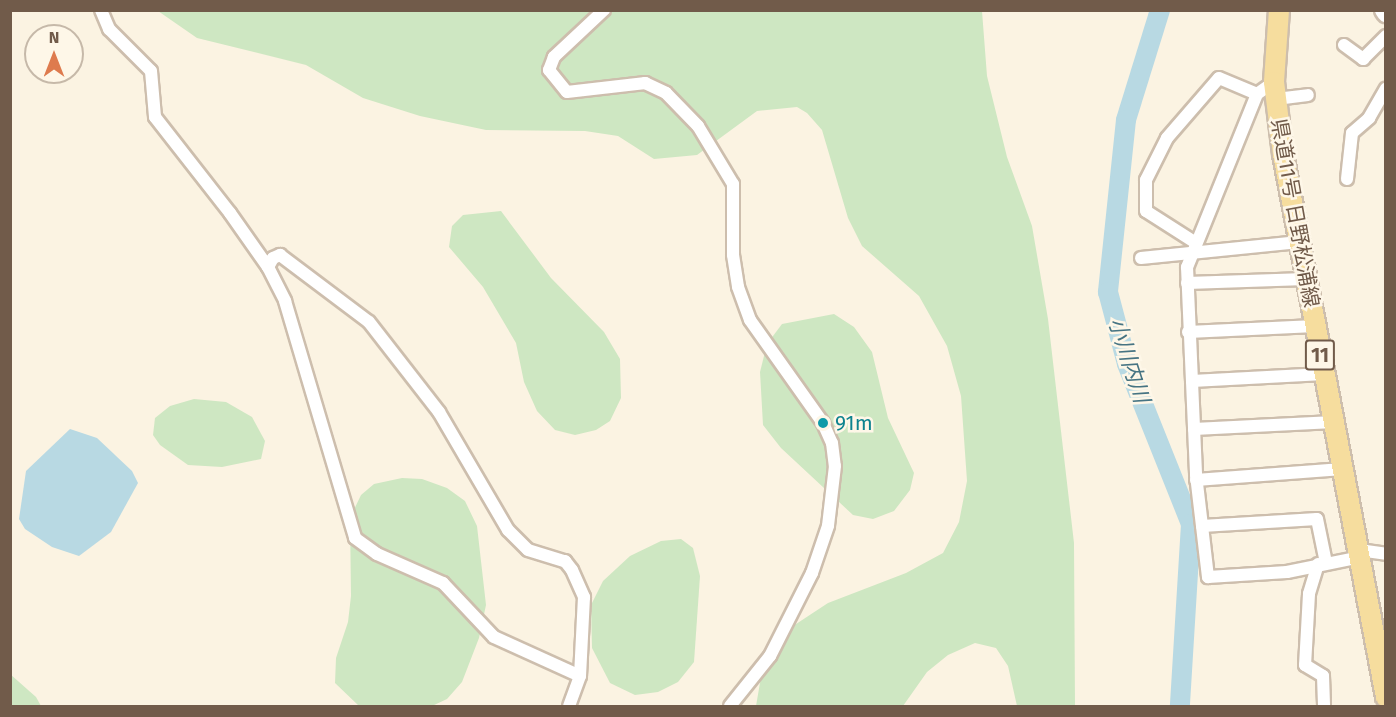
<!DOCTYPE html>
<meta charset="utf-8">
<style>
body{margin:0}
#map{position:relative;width:1396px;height:717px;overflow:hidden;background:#fbf3e2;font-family:"Fira Sans","Noto Sans JP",sans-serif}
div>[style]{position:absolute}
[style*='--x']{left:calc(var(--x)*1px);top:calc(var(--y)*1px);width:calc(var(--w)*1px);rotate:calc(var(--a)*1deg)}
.green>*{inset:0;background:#cee7c2}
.water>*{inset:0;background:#b8d9e3}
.river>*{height:20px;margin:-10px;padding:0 10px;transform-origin:10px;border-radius:10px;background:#b8d9e3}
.roads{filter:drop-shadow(2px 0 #cdbead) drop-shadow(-2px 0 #cdbead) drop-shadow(0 2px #cdbead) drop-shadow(0 -2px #cdbead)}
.street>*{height:12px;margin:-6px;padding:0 6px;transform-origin:6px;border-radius:6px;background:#fff}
.secondary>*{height:18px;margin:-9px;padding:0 9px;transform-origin:9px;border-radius:9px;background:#fff}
.primary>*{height:20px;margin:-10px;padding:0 10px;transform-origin:10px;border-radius:10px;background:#f6dd9e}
.dots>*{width:16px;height:16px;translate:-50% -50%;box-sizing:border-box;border:3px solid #fef7e8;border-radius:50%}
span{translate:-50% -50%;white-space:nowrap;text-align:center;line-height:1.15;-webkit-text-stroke:5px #fef7e8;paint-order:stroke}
.shield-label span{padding:2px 4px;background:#fef7e8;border:2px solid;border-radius:4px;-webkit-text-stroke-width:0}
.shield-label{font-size:20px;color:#715b4a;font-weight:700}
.street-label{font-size:21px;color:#715b4a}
.culture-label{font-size:21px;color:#0d838f}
.left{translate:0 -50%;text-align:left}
.water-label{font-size:22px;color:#467483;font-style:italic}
.frame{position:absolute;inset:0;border:12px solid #715b4a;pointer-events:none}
.north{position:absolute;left:24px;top:24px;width:60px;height:60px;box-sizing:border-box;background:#fef7e8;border:2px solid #c6b9a9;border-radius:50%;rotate:0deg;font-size:16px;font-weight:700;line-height:24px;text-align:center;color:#715b4a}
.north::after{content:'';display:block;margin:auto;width:21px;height:27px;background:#de7b4e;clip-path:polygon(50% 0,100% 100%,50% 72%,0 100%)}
</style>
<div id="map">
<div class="green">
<div style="clip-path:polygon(158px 11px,982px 11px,987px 76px,1007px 157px,1032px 226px,1048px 319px,1074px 543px,1075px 706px,1017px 706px,1008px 666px,996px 648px,975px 643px,948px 655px,927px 672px,903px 706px,756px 706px,761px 677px,790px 628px,828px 603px,906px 573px,943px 553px,959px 522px,967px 481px,961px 396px,947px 346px,919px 296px,862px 246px,848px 218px,822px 130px,807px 113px,797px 107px,757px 111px,697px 155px,654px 159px,618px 136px,585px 131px,486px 130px,420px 116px,363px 98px,306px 65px,197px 38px)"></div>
<div style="clip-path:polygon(501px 211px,551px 278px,604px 332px,620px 359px,621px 398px,610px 421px,596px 430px,575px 435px,555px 430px,537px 411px,524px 382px,516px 343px,483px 287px,449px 247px,452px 226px,463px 215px)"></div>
<div style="clip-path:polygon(834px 314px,854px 327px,872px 352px,888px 418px,914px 473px,910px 490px,894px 511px,873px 519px,853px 515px,781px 448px,763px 425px,760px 372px,767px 344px,782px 324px)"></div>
<div style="clip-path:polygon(194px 399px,226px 402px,252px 417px,265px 441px,261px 459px,222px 467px,188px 465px,160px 445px,153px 435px,155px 418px,170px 406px)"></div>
<div style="clip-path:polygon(402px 478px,422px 479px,447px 488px,465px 501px,477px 526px,486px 605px,479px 638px,462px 682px,447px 699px,432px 706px,359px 706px,335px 683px,336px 658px,348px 622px,351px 596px,350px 518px,361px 495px,374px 484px)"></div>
<div style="clip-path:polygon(681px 539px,693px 548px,700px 576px,694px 662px,678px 682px,658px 692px,635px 695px,610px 683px,592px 648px,591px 605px,603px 581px,630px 556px,661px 541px)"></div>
<div style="clip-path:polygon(10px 674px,36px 697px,41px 706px,11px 706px)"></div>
</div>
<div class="water">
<div style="clip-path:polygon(70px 429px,97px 438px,132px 471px,138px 483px,111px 532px,79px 556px,52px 547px,25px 529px,19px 519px,26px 471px)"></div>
</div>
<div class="river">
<div style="--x:1160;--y:10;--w:115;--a:107.2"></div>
<div style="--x:1126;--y:120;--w:173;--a:96"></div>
<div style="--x:1108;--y:292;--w:74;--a:75.2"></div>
<div style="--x:1127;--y:364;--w:172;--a:68.2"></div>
<div style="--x:1191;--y:524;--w:182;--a:93.5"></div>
</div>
<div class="roads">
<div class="street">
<div style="--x:101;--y:10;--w:21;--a:67"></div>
<div style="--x:109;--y:29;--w:59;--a:45"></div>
<div style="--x:151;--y:71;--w:46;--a:85"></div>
<div style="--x:155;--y:117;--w:122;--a:52"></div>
<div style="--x:230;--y:213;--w:66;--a:54.9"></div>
<div style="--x:268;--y:267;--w:38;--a:63"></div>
<div style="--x:285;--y:301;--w:247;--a:73.5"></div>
<div style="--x:355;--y:538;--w:27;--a:36"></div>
<div style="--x:377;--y:554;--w:72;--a:23.7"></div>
<div style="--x:443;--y:583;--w:74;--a:46.6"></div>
<div style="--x:494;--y:637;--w:94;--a:24.4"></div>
<div style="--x:604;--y:10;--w:69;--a:136.8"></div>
<div style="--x:554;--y:57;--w:14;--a:111"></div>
<div style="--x:549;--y:70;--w:28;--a:51"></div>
<div style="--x:567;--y:92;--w:79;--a:-6.6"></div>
<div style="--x:645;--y:83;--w:23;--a:25"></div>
<div style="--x:666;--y:93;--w:46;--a:45.9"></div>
<div style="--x:698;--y:126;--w:68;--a:58.9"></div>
<div style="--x:733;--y:184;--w:71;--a:90"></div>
<div style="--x:733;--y:255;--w:32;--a:81"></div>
<div style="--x:738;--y:287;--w:35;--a:70"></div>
<div style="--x:750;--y:320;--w:126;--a:54.7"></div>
<div style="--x:823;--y:423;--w:22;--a:66"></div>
<div style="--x:832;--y:443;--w:23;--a:83"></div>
<div style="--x:835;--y:466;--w:60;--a:96.7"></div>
<div style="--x:828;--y:526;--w:50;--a:108.8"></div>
<div style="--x:812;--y:573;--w:93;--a:116.8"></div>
<div style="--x:770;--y:656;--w:64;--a:128.7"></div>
<div style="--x:1344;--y:45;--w:24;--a:36"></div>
<div style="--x:1363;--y:59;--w:33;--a:-45"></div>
<div style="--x:1274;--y:82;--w:21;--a:145"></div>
<div style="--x:1257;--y:94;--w:187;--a:112"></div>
<div style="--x:1187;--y:267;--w:208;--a:87.5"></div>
<div style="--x:1196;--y:475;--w:103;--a:83.3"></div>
<div style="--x:1208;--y:577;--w:79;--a:-3.6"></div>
<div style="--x:1287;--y:572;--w:76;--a:-11.5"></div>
<div style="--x:1276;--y:99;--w:32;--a:-7"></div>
<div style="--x:1347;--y:179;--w:46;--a:-83.8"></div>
<div style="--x:1352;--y:133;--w:23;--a:-41"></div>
<div style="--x:1369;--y:118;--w:34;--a:-60"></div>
<div style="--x:1196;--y:243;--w:59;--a:-147.4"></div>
<div style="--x:1146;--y:211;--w:31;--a:-90"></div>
<div style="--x:1146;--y:180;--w:47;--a:-63.4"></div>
<div style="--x:1167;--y:138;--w:79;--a:-49.1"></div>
<div style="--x:1219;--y:78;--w:41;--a:22.8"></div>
<div style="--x:1141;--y:258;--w:159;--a:-5.8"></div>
<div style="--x:268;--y:267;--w:10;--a:-61"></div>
<div style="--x:273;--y:258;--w:8;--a:-23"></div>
<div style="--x:280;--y:255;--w:111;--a:37"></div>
<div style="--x:369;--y:322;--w:114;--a:52.1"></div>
<div style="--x:439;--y:412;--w:137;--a:59.7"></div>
<div style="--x:508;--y:530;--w:28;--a:45"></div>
<div style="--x:528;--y:550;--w:39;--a:17"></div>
<div style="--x:565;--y:561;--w:11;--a:52"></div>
<div style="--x:572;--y:570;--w:30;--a:66"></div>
<div style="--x:584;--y:597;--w:79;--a:92.9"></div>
<div style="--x:580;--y:676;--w:32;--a:110"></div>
<div style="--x:1187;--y:283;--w:119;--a:-1.9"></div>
<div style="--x:1188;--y:332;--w:127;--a:-2.7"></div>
<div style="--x:1192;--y:381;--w:132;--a:-3"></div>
<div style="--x:1194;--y:429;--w:140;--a:-2.9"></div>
<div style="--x:1196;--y:480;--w:147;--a:-4.3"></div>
<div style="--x:1202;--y:526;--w:115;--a:-3.5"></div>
<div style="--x:1317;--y:519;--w:45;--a:78.4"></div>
<div style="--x:1359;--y:550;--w:27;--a:8"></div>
<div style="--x:1318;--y:564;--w:31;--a:107"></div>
<div style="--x:1309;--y:594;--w:71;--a:93.2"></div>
<div style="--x:1305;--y:665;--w:21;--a:31"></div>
<div style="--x:1323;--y:676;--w:30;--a:88"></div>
</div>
<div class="secondary">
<div style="--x:1384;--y:10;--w:4;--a:56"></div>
</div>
<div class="primary">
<div style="--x:1279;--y:10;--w:72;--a:94"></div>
<div style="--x:1274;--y:82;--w:73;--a:82.9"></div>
<div style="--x:1283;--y:154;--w:553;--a:79.26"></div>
</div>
</div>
<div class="dots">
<div style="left:823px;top:423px;background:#0f9aa8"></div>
</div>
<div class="shield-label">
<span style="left:1320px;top:355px">11</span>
</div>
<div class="street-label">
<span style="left:1295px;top:213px;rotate:80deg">県道11号 日野松浦線</span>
</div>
<div class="culture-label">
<span class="left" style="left:835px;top:423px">91m</span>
</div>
<div class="water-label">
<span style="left:1129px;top:360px;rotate:72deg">小川内川</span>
</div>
<div class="frame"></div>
<div class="north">N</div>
</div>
